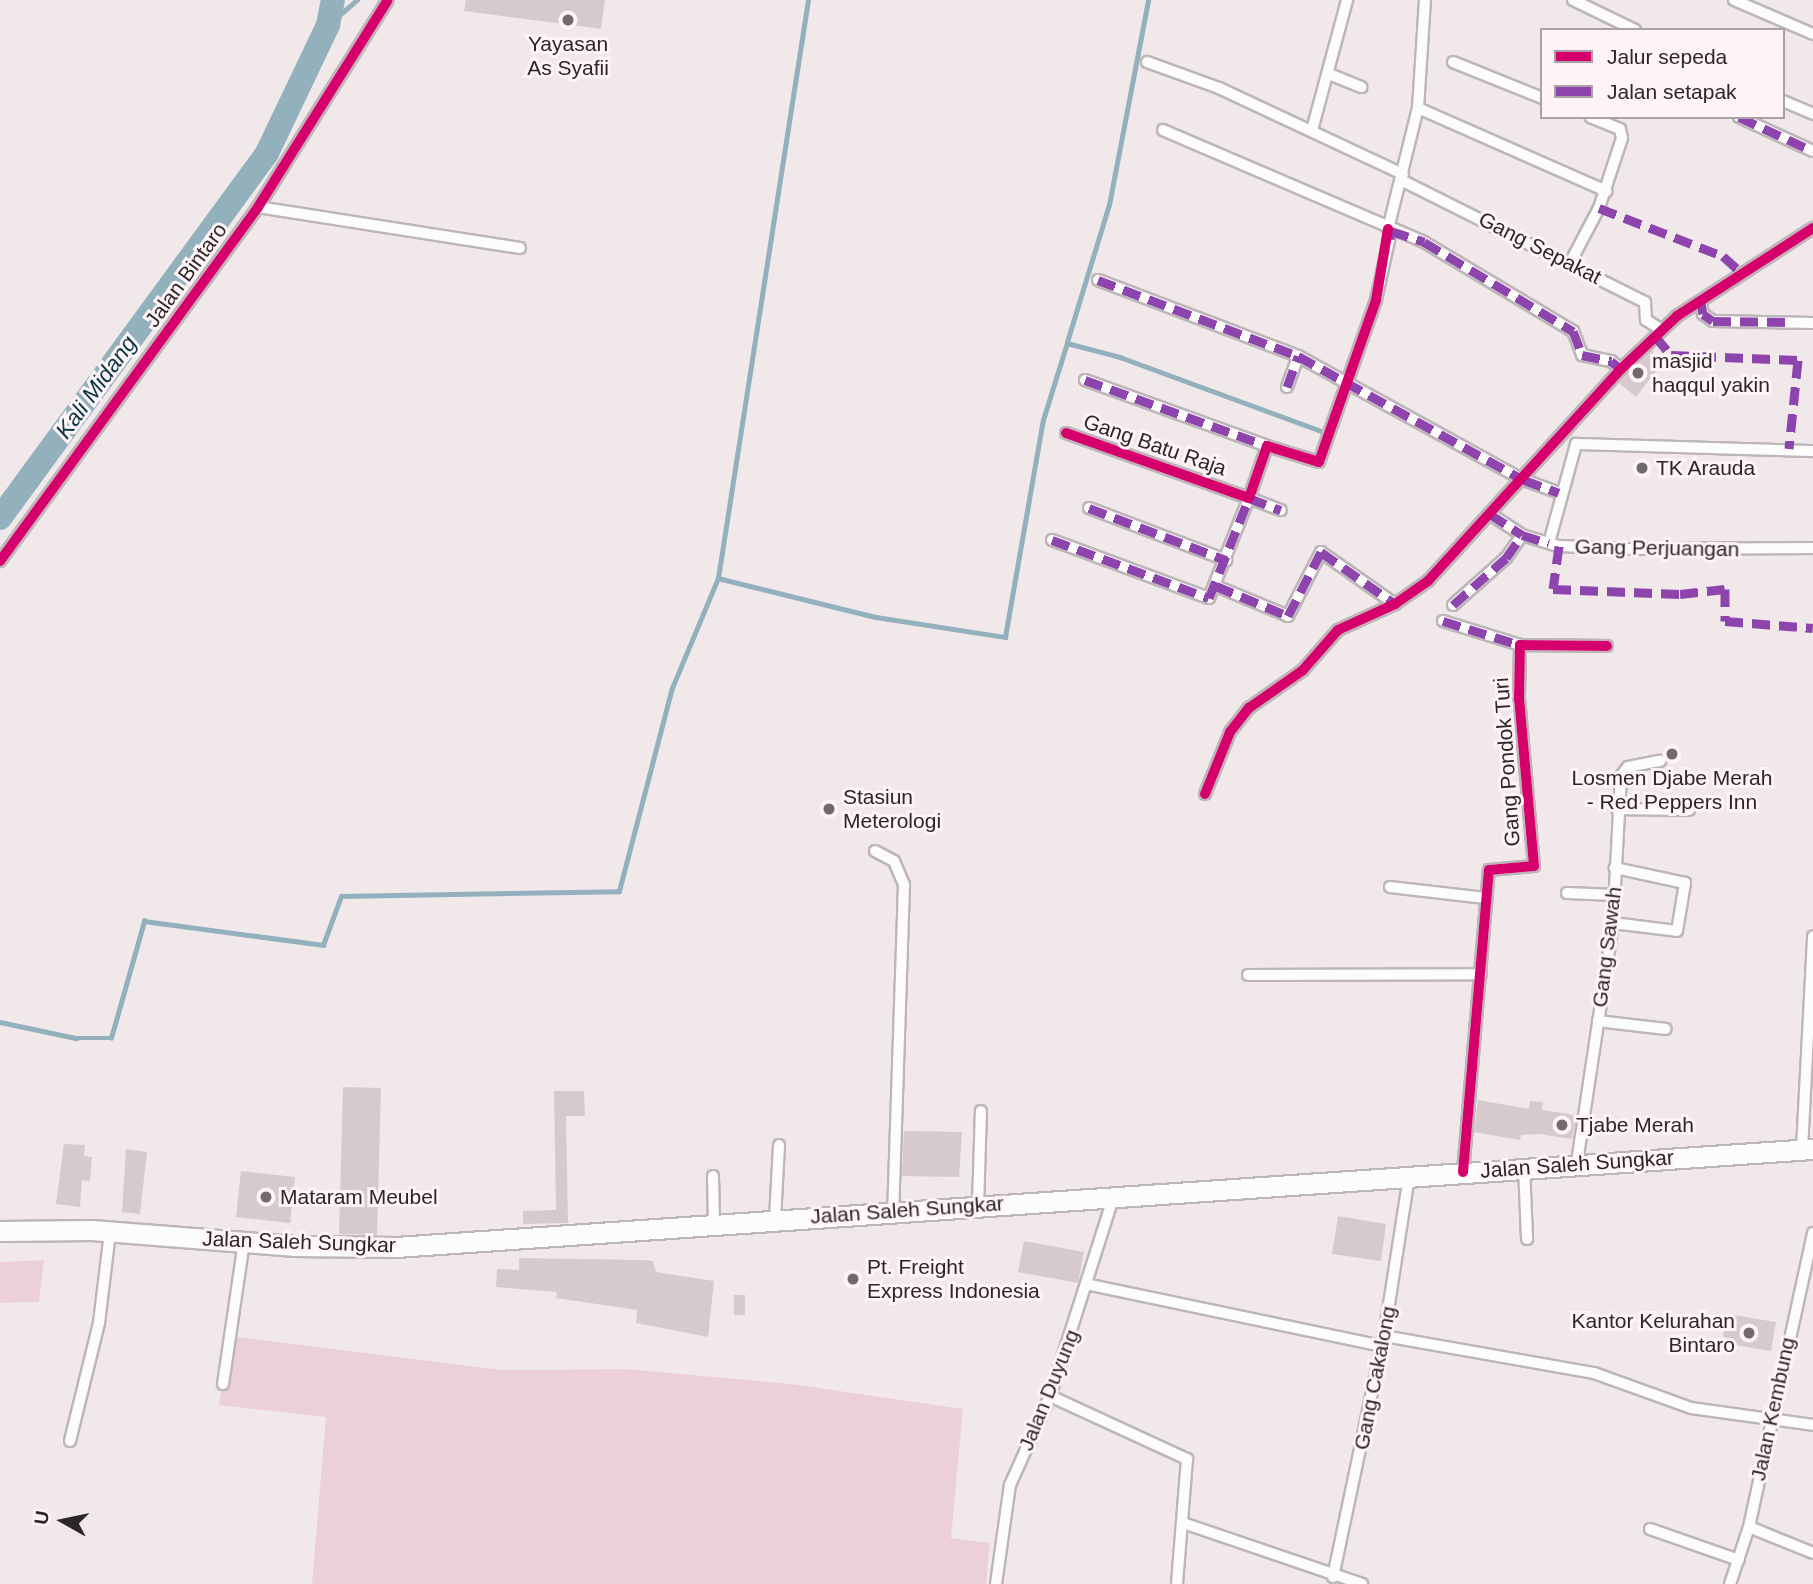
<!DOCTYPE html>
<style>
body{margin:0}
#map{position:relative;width:1813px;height:1584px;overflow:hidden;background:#f1e8ea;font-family:Helvetica,sans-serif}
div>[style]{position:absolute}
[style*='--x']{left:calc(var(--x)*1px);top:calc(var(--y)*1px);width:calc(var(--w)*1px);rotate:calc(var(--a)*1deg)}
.green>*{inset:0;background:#ecd0d8}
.stream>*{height:4.5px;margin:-2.25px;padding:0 2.25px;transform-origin:2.25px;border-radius:2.25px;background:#92b1bd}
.river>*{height:24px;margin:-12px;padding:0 12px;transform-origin:12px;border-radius:12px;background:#92b1bd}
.building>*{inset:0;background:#d7cacd}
.roads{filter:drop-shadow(2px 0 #bdb6b8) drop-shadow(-2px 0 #bdb6b8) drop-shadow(0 2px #bdb6b8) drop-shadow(0 -2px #bdb6b8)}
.street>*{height:10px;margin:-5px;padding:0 5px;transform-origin:5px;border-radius:5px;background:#fdfcfc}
.highway>*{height:19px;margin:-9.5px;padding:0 9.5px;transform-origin:9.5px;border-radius:9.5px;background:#fdfcfc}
.quiet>*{height:9px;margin-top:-4.5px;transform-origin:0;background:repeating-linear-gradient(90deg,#8e44ad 0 18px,transparent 0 27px)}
.cycleway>*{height:10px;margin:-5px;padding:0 5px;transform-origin:5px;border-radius:5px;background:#d6006c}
.dots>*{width:19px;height:19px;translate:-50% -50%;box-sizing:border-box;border:4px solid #fef3f6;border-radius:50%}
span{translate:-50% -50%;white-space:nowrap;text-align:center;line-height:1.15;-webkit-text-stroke:6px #fef3f6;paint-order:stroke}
.poi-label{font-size:21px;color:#2c2628}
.left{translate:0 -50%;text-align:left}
.right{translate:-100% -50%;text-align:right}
.street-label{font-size:21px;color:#2c2628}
.water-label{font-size:23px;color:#083844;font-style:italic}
.legend{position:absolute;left:1540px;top:28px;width:245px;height:91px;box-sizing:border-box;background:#fef3f6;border:2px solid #aaa1a4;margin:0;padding:9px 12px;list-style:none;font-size:21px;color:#2c2628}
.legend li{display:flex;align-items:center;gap:14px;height:35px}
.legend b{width:35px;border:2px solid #aaa1a4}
.north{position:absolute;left:28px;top:1486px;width:70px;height:70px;-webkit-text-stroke:5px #fef3f6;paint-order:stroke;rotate:279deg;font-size:19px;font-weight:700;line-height:28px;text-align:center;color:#2c2628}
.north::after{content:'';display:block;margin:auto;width:24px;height:32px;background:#2c2628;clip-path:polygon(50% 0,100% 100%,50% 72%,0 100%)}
</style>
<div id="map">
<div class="green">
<div style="clip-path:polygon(44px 1260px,39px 1302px,0 1303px,0 1262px)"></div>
<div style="clip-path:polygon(230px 1336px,502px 1370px,625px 1369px,791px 1384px,963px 1409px,951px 1538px,990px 1543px,986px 1584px,312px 1584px,326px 1417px,219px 1405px)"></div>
</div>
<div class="stream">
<div style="--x:328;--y:25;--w:38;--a:-41"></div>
<div style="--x:1067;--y:342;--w:143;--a:-73"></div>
<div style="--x:1109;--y:205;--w:209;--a:-79.2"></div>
<div style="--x:718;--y:578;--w:163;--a:13.9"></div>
<div style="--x:876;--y:617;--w:131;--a:8.8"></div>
<div style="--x:1005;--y:637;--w:220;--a:-80.1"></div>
<div style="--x:1043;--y:420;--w:81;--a:-72.7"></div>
<div style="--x:1067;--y:343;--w:55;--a:14.8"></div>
<div style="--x:1120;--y:357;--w:221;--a:20.2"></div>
<div style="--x:0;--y:1022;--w:78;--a:11.9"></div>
<div style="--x:76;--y:1038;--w:35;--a:0"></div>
<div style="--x:111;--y:1038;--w:122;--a:-74.2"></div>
<div style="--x:144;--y:921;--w:181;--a:7.6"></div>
<div style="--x:323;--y:945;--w:52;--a:-69.8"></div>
<div style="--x:341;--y:896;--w:278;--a:-1"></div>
<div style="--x:619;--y:891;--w:210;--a:-75.4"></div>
<div style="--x:672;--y:688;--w:119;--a:-67.3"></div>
<div style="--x:718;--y:578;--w:585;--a:-81.15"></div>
</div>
<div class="river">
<div style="--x:0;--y:518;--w:452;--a:-53.8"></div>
<div style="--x:267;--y:153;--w:142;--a:-64.5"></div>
<div style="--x:328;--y:25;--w:25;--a:-79"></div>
</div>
<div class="building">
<div style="clip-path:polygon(466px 0,605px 0,601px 29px,464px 11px)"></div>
<div style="clip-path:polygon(1653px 350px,1653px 358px,1661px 365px,1636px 397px,1619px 383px)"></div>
<div style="clip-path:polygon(343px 1087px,381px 1088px,377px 1235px,339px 1234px)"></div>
<div style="clip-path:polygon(554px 1091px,584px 1091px,585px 1116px,566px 1116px,568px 1223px,523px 1224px,523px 1211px,556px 1210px)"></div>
<div style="clip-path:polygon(1478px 1100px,1529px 1109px,1530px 1101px,1543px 1102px,1542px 1110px,1576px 1115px,1572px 1139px,1539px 1134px,1521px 1135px,1520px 1140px,1474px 1132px)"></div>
<div style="clip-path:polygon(904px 1131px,962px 1132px,959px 1177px,902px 1176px)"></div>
<div style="clip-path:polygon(64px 1144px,85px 1145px,84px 1156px,92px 1157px,90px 1181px,82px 1180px,80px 1207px,56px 1204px)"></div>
<div style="clip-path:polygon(126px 1149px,147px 1152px,140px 1214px,122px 1212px)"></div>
<div style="clip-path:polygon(241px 1171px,295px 1177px,290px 1223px,236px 1217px)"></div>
<div style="clip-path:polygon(1338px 1216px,1386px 1224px,1381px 1261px,1332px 1254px)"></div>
<div style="clip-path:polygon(1024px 1241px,1084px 1252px,1078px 1283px,1018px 1272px)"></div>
<div style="clip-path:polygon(519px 1258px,641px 1260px,653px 1261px,656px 1272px,714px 1281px,708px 1337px,636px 1323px,637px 1310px,556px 1298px,557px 1292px,496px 1287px,497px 1269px,519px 1270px)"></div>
<div style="clip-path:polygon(734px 1295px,745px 1295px,745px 1315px,734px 1315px)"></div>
<div style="clip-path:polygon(1727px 1314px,1776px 1322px,1771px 1351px,1722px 1343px)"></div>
</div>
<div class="roads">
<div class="street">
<div style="--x:1573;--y:0;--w:69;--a:25.8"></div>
<div style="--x:1734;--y:0;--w:86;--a:23.3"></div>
<div style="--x:1147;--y:62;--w:77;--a:19.9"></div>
<div style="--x:1219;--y:88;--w:203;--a:25.1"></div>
<div style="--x:1453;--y:62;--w:96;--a:22"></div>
<div style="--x:1329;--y:74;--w:35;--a:22"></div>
<div style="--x:1783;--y:101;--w:33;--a:23"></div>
<div style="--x:1418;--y:108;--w:206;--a:23.8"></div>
<div style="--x:1739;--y:117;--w:81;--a:24.7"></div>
<div style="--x:1163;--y:130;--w:284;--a:23.2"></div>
<div style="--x:1424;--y:242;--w:174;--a:30.9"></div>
<div style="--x:1573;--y:331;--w:26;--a:69"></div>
<div style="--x:1582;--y:355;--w:30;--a:12"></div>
<div style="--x:1611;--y:361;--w:13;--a:39"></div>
<div style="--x:1312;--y:130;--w:135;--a:-74.9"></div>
<div style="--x:1401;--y:180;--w:273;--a:26.6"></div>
<div style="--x:1645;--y:302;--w:18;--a:87"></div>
<div style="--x:1646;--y:320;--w:19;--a:32"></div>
<div style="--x:258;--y:207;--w:265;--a:8.9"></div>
<div style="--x:1388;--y:229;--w:125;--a:-76.1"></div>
<div style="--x:1418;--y:108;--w:108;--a:-86.3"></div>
<div style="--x:1570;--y:263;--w:62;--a:-62.2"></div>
<div style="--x:1599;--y:208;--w:74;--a:-71.8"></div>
<div style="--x:1622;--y:138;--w:9;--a:-103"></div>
<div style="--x:1620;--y:129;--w:32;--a:-158"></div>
<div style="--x:1098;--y:280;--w:214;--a:20.8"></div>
<div style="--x:1298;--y:356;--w:258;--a:28.8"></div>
<div style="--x:1524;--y:480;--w:37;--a:20"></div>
<div style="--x:1701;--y:302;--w:12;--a:81"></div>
<div style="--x:1703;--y:314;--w:12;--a:35"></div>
<div style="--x:1713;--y:321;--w:100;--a:1.1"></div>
<div style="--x:1085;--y:380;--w:194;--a:19.9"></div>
<div style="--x:1287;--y:387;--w:33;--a:-70"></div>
<div style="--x:1066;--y:433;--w:194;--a:19.6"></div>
<div style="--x:1249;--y:498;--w:55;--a:-70.9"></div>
<div style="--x:1267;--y:446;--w:54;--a:17.1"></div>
<div style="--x:1319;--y:462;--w:172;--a:-70.6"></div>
<div style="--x:1376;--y:300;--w:71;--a:-77.7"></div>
<div style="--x:1089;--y:508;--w:147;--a:20.8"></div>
<div style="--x:1490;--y:514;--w:38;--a:33"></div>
<div style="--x:1052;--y:540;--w:167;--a:20.3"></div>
<div style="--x:1209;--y:598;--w:108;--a:-68.2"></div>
<div style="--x:1249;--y:498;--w:34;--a:21"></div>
<div style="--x:1549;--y:543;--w:103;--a:-74.7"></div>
<div style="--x:1576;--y:444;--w:237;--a:1.7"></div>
<div style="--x:0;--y:561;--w:438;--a:-53.9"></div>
<div style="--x:258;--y:207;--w:244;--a:-57.9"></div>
<div style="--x:1216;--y:586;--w:78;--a:22.6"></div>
<div style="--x:1288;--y:616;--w:72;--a:-62.7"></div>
<div style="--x:1321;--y:552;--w:90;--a:35.1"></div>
<div style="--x:1453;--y:605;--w:71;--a:-41.6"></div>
<div style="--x:1506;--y:558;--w:28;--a:-55"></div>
<div style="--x:1522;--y:535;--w:39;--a:17"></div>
<div style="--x:1559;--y:546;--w:71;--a:2.4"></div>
<div style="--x:1630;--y:549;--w:183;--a:-0.3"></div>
<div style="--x:1443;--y:621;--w:81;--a:17.3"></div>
<div style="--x:1205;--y:794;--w:67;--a:-68"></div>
<div style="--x:1230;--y:732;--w:31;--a:-52"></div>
<div style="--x:1249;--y:708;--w:66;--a:-35.1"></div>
<div style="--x:1303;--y:670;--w:53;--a:-48.8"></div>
<div style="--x:1338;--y:630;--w:63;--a:-24.5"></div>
<div style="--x:1395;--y:604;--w:40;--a:-34.9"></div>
<div style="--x:1428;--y:581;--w:287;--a:-47.7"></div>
<div style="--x:1621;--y:369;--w:77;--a:-43.4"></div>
<div style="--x:1677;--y:316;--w:162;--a:-32.9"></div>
<div style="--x:1617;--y:809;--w:72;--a:0.8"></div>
<div style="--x:875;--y:851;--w:21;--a:28"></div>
<div style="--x:894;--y:861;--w:26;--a:67"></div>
<div style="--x:904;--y:885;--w:326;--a:91.9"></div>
<div style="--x:1390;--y:887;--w:96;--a:6.6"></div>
<div style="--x:1567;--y:893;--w:48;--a:2.4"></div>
<div style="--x:1613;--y:923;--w:64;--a:7.1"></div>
<div style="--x:1677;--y:931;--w:49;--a:-80.5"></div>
<div style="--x:1685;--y:883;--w:72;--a:-167.9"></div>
<div style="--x:1248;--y:975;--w:233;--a:-0.2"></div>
<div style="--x:1598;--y:1021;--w:68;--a:6.7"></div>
<div style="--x:1802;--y:1149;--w:213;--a:-87"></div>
<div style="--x:1577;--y:1162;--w:242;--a:-81.4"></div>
<div style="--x:1613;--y:923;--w:147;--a:-86.9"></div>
<div style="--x:1621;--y:776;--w:11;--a:-52"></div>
<div style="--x:1628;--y:767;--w:33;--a:-11"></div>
<div style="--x:1524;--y:1166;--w:73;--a:87.6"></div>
<div style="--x:1463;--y:1172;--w:303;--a:-85.1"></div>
<div style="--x:1489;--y:870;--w:45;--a:-5.1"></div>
<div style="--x:1534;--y:866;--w:169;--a:-95.1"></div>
<div style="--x:1519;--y:698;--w:53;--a:-88.9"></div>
<div style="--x:1520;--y:645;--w:87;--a:0.7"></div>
<div style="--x:713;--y:1176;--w:46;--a:88.8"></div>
<div style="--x:978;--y:1205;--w:94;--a:-88.2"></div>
<div style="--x:775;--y:1219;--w:74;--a:-86.9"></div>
<div style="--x:1090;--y:1285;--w:294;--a:11.8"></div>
<div style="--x:1384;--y:1336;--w:213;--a:10"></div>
<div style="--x:1594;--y:1373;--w:103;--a:19.8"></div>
<div style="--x:1691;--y:1408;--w:123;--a:7.9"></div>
<div style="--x:223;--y:1384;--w:144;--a:-81.6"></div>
<div style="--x:1050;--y:1396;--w:151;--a:24.7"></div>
<div style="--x:1187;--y:1459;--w:125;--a:94.6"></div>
<div style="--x:70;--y:1441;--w:122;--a:-76.2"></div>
<div style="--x:99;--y:1323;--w:92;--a:-83.1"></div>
<div style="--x:1186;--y:1524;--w:186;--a:18.8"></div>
<div style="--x:1749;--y:1527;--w:69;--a:22.1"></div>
<div style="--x:1650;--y:1529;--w:94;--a:19.2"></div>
<div style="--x:1333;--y:1577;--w:246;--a:-78.1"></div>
<div style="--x:1384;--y:1336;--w:161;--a:-81.1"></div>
<div style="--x:996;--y:1584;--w:100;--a:-82"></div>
<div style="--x:1010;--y:1485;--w:98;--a:-65.8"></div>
<div style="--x:1050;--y:1396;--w:208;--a:-72.3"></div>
<div style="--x:1730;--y:1584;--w:60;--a:-71.6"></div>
<div style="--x:1749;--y:1527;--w:301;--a:-77.7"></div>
</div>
<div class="highway">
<div style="--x:0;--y:1231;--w:92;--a:-0.6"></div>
<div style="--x:92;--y:1230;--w:204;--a:4.5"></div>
<div style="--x:295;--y:1246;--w:101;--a:0.6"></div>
<div style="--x:396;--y:1247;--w:1420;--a:-3.96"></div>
</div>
</div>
<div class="quiet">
<div style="--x:1739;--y:117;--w:81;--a:24.7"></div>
<div style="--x:1599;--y:208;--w:133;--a:21.2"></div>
<div style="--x:1723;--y:256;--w:27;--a:42"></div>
<div style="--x:1390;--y:239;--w:8;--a:-83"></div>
<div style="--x:1391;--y:231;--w:35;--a:18"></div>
<div style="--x:1424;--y:242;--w:174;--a:30.9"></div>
<div style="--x:1573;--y:331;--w:26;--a:69"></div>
<div style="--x:1582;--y:355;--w:30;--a:12"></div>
<div style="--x:1611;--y:361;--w:13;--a:39"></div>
<div style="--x:1098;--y:280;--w:214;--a:20.8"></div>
<div style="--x:1298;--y:356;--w:258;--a:28.8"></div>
<div style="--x:1524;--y:480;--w:37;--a:20"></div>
<div style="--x:1701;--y:302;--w:12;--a:81"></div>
<div style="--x:1703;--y:314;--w:12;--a:35"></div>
<div style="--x:1713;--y:321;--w:78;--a:0.7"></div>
<div style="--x:1655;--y:336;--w:25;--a:50"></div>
<div style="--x:1671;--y:355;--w:127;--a:2.3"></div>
<div style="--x:1798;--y:360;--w:89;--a:95.8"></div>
<div style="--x:1085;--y:380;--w:194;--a:19.9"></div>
<div style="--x:1287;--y:387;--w:33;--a:-70"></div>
<div style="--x:1089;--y:508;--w:147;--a:20.8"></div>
<div style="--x:1490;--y:514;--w:38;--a:33"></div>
<div style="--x:1052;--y:540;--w:167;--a:20.3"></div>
<div style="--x:1209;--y:598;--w:108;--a:-68.2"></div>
<div style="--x:1249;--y:498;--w:34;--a:21"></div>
<div style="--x:1559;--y:546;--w:43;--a:97.9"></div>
<div style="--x:1553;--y:589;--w:127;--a:2.3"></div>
<div style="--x:1680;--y:594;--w:45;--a:-6.3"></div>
<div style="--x:1725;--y:589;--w:32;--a:90"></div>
<div style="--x:1725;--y:621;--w:88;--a:4.5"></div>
<div style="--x:1216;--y:586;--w:78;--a:22.6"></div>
<div style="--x:1288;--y:616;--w:72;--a:-62.7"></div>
<div style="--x:1321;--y:552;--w:90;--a:35.1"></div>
<div style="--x:1453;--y:605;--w:71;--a:-41.6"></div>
<div style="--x:1506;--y:558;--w:28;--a:-55"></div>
<div style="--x:1522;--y:535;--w:28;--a:17"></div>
<div style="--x:1443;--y:621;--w:81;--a:17.3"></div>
</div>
<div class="cycleway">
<div style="--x:1066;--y:433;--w:194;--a:19.6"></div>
<div style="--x:1249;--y:498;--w:55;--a:-70.9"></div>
<div style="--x:1267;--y:446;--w:54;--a:17.1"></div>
<div style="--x:1319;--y:462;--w:172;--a:-70.6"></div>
<div style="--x:1376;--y:300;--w:72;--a:-80.4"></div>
<div style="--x:0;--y:561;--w:438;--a:-53.9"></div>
<div style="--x:258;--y:207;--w:244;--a:-57.9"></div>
<div style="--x:1205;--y:794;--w:67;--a:-68"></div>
<div style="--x:1230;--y:732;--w:31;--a:-52"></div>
<div style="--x:1249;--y:708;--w:66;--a:-35.1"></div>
<div style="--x:1303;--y:670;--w:53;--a:-48.8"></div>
<div style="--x:1338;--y:630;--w:63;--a:-24.5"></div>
<div style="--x:1395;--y:604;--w:40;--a:-34.9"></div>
<div style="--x:1428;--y:581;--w:287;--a:-47.7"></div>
<div style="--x:1621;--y:369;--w:77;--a:-43.4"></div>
<div style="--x:1677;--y:316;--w:162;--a:-32.9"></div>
<div style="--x:1463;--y:1172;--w:303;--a:-85.1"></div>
<div style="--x:1489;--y:870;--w:45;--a:-5.1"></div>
<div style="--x:1534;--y:866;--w:169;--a:-95.1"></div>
<div style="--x:1519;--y:698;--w:53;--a:-88.9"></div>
<div style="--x:1520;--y:645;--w:87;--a:0.7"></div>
</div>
<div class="dots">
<div style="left:568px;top:20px;background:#716a6c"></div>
<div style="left:1638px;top:373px;background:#716a6c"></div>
<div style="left:1642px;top:468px;background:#716a6c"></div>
<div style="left:1672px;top:754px;background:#716a6c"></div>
<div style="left:829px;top:809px;background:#716a6c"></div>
<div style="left:1562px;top:1125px;background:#716a6c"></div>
<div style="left:266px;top:1197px;background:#716a6c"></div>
<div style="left:853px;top:1279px;background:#716a6c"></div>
<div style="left:1749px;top:1333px;background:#716a6c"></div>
</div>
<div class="poi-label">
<span style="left:568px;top:56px">Yayasan<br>As Syafii</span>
<span class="left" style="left:1652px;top:373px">masjid<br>haqqul yakin</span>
<span class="left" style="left:1656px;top:468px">TK Arauda</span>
<span style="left:1672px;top:790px">Losmen Djabe Merah<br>- Red Peppers Inn</span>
<span class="left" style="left:843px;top:809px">Stasiun<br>Meterologi</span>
<span class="left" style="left:1576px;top:1125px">Tjabe Merah</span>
<span class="left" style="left:280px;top:1197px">Mataram Meubel</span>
<span class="left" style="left:867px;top:1279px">Pt. Freight<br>Express Indonesia</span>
<span class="right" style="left:1735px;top:1333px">Kantor Kelurahan<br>Bintaro</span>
</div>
<div class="street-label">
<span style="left:1540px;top:248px;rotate:27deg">Gang Sepakat</span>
<span style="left:186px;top:275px;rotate:-54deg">Jalan Bintaro</span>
<span style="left:1155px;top:445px;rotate:19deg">Gang Batu Raja</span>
<span style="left:1657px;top:548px;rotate:1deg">Gang Perjuangan</span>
<span style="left:1507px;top:762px;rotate:-94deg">Gang Pondok Turi</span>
<span style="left:1607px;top:947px;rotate:-83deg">Gang Sawah</span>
<span style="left:1577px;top:1164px;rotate:-4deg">Jalan Saleh Sungkar</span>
<span style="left:907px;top:1210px;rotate:-4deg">Jalan Saleh Sungkar</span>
<span style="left:299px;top:1242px;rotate:2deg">Jalan Saleh Sungkar</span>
<span style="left:1375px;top:1378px;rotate:-79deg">Gang Cakalong</span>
<span style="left:1049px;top:1390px;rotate:-68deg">Jalan Duyung</span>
<span style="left:1773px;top:1409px;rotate:-78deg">Jalan Kembung</span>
</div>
<div class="water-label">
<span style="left:96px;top:387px;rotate:-54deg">Kali Midang</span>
</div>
<ul class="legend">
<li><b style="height:9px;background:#d6006c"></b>Jalur sepeda</li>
<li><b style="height:9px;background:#8e44ad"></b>Jalan setapak</li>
</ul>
<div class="north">U</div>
</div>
